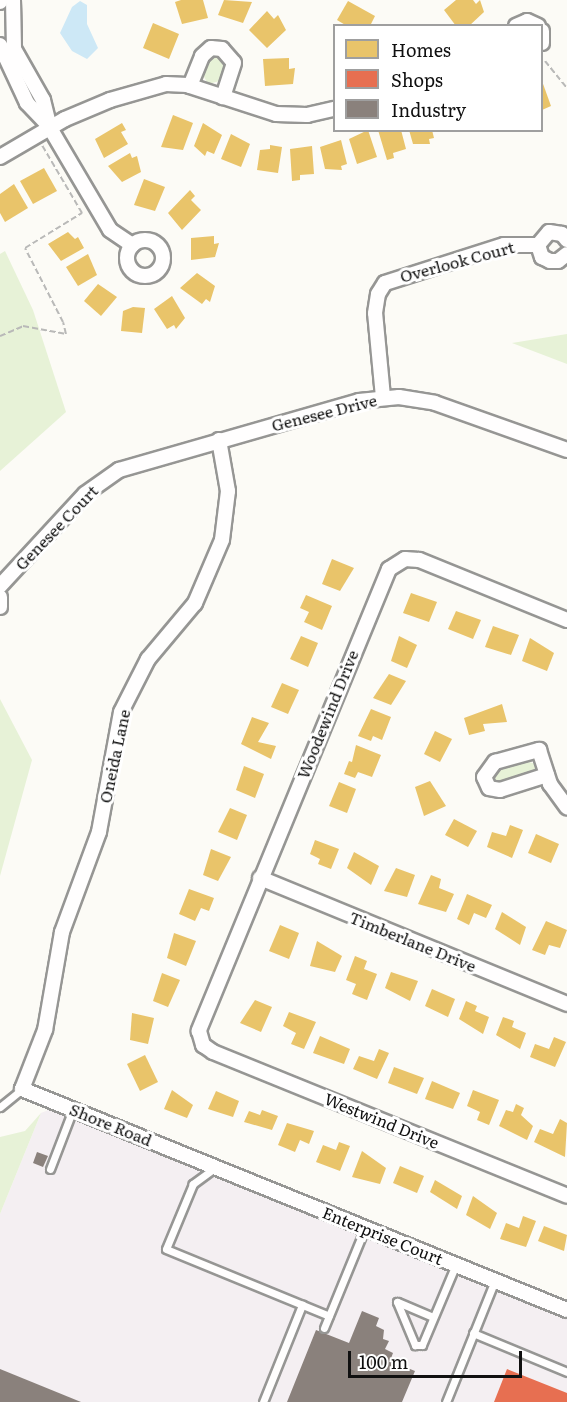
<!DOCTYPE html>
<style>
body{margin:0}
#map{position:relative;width:567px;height:1402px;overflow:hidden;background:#fcfbf6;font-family:Literata,serif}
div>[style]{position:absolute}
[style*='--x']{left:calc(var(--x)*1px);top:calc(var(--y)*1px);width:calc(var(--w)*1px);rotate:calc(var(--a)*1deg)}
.industrial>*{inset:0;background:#f4eff2}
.green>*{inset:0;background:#e7f2d7}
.water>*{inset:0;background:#cde8f6}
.homes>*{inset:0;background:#e9c46a}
.shops>*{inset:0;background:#e76f51}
.industry>*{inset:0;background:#8a817c}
.path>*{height:2px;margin-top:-1px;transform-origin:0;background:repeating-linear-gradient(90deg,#b9b9b8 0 6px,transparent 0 9px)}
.roads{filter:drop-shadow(2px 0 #969694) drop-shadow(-2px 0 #969694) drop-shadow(0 2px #969694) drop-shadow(0 -2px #969694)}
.service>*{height:7px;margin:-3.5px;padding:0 3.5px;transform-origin:3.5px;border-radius:3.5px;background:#fffefe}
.minor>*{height:14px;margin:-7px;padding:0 7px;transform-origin:7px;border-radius:7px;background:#fffefe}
.minor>.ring{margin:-7px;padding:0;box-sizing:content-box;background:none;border:14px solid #fffefe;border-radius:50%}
span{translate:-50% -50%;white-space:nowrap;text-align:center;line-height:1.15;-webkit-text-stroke:6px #fff;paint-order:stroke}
.street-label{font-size:16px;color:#101010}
.legend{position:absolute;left:333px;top:24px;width:210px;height:108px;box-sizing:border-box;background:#fff;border:2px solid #9f9f9f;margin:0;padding:8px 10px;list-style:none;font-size:18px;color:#101010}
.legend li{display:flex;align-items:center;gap:12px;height:30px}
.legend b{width:30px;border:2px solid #9f9f9f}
.scale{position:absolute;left:348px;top:1351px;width:174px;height:27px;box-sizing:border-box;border:3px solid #101010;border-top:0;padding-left:8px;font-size:18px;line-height:21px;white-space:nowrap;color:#101010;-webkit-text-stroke:4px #fff;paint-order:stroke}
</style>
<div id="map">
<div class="industrial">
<div style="clip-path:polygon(51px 1109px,567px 1318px,567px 1402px,0 1402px,0 1214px,41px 1113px)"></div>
</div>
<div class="green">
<div style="clip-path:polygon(220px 55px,226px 66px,220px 81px,208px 84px,203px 75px,209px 59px)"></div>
<div style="clip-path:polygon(5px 251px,33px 310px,66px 412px,0 471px,0 254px)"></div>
<div style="clip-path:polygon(567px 334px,567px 364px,512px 343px)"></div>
<div style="clip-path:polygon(0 699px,32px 760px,0 876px)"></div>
<div style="clip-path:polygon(529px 762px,536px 764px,535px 772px,500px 783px,494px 781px,496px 771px)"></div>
<div style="clip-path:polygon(41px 1113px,0 1214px,0 1137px,25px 1131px)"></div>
</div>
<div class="water">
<div style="clip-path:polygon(80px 1px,87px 5px,87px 24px,98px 48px,87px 59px,72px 51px,60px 33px,72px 7px)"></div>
</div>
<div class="homes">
<div style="clip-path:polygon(181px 0,203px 0,208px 18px,182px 24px,175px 2px)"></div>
<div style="clip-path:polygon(224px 0,252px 2px,243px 23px,218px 15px)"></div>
<div style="clip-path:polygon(456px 0,473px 0,476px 4px,480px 0,484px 12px,469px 26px,456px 26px,444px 10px)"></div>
<div style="clip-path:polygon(348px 1px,375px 16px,370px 26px,347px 26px,337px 20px)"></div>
<div style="clip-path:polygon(267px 11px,274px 19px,278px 15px,286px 30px,267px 48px,249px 30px)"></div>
<div style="clip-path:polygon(153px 23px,179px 34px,169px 59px,143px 48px)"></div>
<div style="clip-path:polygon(289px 58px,289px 69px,295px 68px,293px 84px,265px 86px,263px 59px)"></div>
<div style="clip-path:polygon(542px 81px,551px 106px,542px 110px)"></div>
<div style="clip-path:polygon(173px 115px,193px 123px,183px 150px,161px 147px)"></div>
<div style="clip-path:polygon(122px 123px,126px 130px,121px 132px,128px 144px,104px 158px,95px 139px)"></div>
<div style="clip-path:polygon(203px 123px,222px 135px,214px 154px,207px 151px,205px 156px,194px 146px)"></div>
<div style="clip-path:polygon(368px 130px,377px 157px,357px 164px,349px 139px)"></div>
<div style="clip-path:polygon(378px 130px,401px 130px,406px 149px,393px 153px,394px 158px,387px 160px)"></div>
<div style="clip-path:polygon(409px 130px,432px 130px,434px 138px,429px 139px,430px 144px,413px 144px)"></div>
<div style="clip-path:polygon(231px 134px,250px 144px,241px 167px,221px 159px)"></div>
<div style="clip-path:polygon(341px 140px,347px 164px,341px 166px,342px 170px,325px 169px,320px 147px)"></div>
<div style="clip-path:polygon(270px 145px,282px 147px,278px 173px,257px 170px,260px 150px,270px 149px)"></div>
<div style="clip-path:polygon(312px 146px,314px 174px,300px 175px,300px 180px,292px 181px,290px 149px)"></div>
<div style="clip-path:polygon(130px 153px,132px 158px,137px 156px,141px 172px,122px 182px,108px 166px)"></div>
<div style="clip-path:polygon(44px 168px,57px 191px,33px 204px,20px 181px)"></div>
<div style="clip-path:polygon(144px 179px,165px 187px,155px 211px,134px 205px)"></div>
<div style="clip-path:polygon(14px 184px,28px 208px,5px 222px,0 213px,0 194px)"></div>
<div style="clip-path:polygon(190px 190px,195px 196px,191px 200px,201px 210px,182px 230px,168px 213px)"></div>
<div style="clip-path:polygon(68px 232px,75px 239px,78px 237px,84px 248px,61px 261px,48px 244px)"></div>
<div style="clip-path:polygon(214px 236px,214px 244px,219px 243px,215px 257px,191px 260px,191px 238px)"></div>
<div style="clip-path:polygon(88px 254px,97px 275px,78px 286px,66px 267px)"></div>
<div style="clip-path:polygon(197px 273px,215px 286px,210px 302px,206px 299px,202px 304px,180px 288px)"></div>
<div style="clip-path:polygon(98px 284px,117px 297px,101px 316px,84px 301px)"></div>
<div style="clip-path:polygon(172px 296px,185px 318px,176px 329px,174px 325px,167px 329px,154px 309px)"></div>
<div style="clip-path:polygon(133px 307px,145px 308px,142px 333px,121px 331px,123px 311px)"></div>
<div style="clip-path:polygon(332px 559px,354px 568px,340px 591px,322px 584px)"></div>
<div style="clip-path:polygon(411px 593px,437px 602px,429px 622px,403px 613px)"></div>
<div style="clip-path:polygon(306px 595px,332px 606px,322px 630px,304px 622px,309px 612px,300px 608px)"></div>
<div style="clip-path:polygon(456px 611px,481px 620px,473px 639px,448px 629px)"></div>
<div style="clip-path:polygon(493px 626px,519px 635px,511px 655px,485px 647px)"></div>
<div style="clip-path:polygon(301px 636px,318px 643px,308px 667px,290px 659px)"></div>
<div style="clip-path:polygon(399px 636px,417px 645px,407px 668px,391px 661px)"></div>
<div style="clip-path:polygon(530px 638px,554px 653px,547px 671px,522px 661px)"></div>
<div style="clip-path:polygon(389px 674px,406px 681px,391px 705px,373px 698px)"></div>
<div style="clip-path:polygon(282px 683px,299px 690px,288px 714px,271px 707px)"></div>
<div style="clip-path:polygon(502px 704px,507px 722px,483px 724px,485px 731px,469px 735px,464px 718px)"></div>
<div style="clip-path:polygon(371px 709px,391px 717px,382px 740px,373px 736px,371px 741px,358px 736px)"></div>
<div style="clip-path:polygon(252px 717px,269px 723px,258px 742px,276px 746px,271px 759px,241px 744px)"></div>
<div style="clip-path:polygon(435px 731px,452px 739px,440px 762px,424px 754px)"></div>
<div style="clip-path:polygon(356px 745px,381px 755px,372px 777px,358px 772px,355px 778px,344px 774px,349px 761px,352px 762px)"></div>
<div style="clip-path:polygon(244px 766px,264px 774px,255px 798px,236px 790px)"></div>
<div style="clip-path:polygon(430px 781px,446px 806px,424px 816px,415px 787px)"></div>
<div style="clip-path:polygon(339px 782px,356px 789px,347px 813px,329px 806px)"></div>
<div style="clip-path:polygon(230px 808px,247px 815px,237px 840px,218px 832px)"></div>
<div style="clip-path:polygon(454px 819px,477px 831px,468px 847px,445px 835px)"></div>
<div style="clip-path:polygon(510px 825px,523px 830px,512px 858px,487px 847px,492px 832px,506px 836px)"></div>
<div style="clip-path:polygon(536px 834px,559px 844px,551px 863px,528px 853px)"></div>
<div style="clip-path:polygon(315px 840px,339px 849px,331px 869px,318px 864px,320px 859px,310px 854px)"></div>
<div style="clip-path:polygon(211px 849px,231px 857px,218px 881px,203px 875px)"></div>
<div style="clip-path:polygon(354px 852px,379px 866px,371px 885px,347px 868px)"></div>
<div style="clip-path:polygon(396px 868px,415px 875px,407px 897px,384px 891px)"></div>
<div style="clip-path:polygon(431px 875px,441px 879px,439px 888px,454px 894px,446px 912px,418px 904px)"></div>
<div style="clip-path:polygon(189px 889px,214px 898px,209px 911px,201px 908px,195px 921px,179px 914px)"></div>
<div style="clip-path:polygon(467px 894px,492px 905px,486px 918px,474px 913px,469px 925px,457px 919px)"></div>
<div style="clip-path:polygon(502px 912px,526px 927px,520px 945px,495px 929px)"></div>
<div style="clip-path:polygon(546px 921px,567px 930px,560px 948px,549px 945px,545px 955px,532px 950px)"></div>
<div style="clip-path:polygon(280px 925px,299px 933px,289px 959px,269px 951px)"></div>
<div style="clip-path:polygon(174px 933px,196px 941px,186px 966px,167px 958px)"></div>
<div style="clip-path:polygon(317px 941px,342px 956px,335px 972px,310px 966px)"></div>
<div style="clip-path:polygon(355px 956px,367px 961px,364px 969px,377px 974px,367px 1000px,352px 994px,356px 984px,346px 980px)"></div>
<div style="clip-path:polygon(391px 972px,418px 981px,410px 1001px,385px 988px)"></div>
<div style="clip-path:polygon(162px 973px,180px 980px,168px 1007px,153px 1001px)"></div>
<div style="clip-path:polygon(432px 989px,455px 999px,448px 1017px,425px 1006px)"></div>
<div style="clip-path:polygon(255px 1000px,272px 1007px,261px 1032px,240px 1023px)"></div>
<div style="clip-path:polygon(466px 1001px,477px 1006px,475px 1011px,489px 1017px,483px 1034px,459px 1019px)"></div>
<div style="clip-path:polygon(289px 1012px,316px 1022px,304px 1049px,291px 1044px,296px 1033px,283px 1026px)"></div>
<div style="clip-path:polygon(132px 1013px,154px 1018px,148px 1044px,130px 1040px)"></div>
<div style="clip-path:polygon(503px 1017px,514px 1021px,512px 1027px,526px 1033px,520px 1049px,496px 1035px)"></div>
<div style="clip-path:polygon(320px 1036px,350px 1049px,344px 1064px,313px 1053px)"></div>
<div style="clip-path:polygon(554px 1037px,566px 1042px,555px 1067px,530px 1057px,535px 1044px,549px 1049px)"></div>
<div style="clip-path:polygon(379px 1049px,389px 1053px,377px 1079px,353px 1069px,359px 1056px,374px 1061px)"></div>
<div style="clip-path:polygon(145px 1055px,158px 1082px,140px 1091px,127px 1064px)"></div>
<div style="clip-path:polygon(394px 1067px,424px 1078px,417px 1094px,388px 1083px)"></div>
<div style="clip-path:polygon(432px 1081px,460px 1093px,453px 1109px,425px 1099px)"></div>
<div style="clip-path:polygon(172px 1090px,193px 1105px,187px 1118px,164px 1109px)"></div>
<div style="clip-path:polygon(473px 1090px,499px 1100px,489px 1125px,477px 1120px,480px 1112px,467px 1106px)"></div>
<div style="clip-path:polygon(216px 1091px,239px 1101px,233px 1117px,208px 1109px)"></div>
<div style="clip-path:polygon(516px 1104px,524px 1108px,521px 1115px,533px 1126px,527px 1140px,499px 1126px,506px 1110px,513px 1112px)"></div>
<div style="clip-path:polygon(262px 1110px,278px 1116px,272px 1130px,244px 1122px,249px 1111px,260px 1115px)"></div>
<div style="clip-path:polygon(560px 1119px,567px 1123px,565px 1157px,534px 1142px,540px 1129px,553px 1134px)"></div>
<div style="clip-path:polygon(287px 1123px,314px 1131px,309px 1144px,300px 1140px,295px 1152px,278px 1145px)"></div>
<div style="clip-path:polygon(339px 1142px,350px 1146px,340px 1171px,316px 1162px,323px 1145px,336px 1150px)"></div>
<div style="clip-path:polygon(362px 1151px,386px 1168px,380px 1184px,352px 1177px)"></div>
<div style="clip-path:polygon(400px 1166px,424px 1176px,417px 1193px,393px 1183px)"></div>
<div style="clip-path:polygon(435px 1180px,462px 1196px,457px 1209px,430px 1192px)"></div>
<div style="clip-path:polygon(473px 1196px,497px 1213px,490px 1229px,466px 1215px)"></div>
<div style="clip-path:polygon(523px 1216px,536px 1221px,526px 1247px,500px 1239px,506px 1223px,519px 1228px)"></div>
<div style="clip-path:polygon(544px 1226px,567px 1235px,564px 1251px,538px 1241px)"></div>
</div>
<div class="shops">
<div style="clip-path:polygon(507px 1369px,567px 1393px,567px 1402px,494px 1402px)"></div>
</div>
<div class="industry">
<div style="clip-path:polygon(37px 1152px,48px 1156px,43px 1167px,33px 1163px)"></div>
<div style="clip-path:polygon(362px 1311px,379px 1318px,376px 1326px,384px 1330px,383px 1339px,389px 1341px,385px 1349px,393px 1353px,390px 1361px,415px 1371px,402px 1402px,287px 1402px,316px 1330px,349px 1343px)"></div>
<div style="clip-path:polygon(0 1369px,81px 1402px,0 1402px)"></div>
</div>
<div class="path">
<div style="--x:545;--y:61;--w:35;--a:51"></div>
<div style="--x:0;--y:336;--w:25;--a:-23"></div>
<div style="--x:23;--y:326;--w:44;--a:10.5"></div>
<div style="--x:66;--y:334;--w:12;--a:-104"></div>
<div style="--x:63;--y:322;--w:83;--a:-117.2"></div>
<div style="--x:25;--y:248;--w:67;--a:-31.6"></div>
<div style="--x:82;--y:213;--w:79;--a:-120.5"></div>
</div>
<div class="roads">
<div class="service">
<div style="--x:0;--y:1107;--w:28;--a:-39"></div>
<div style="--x:216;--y:1167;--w:29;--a:144"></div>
<div style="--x:193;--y:1184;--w:70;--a:112.6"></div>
<div style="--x:166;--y:1249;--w:176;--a:22.3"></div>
<div style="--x:50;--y:1169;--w:64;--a:-69"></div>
<div style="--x:433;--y:1317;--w:39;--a:-157"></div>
<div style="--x:397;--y:1302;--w:47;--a:67.3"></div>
<div style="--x:415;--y:1345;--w:7;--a:0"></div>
<div style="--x:422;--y:1345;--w:88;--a:-67.2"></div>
<div style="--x:324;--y:1328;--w:108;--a:-67.7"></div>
<div style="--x:473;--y:1333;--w:102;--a:22.5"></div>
<div style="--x:263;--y:1402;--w:105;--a:-68.1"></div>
<div style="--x:446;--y:1402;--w:131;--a:-68.1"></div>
</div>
<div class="minor">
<div style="--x:13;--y:0;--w:49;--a:88.8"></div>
<div style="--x:14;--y:49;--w:59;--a:60.4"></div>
<div style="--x:43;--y:100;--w:29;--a:76"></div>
<div style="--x:50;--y:128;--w:118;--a:59.5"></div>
<div style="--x:110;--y:230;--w:27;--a:34"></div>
<div style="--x:0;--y:2;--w:2;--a:-90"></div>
<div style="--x:516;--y:26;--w:12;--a:-24"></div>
<div style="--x:527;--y:21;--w:12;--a:24"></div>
<div style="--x:542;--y:31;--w:12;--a:90"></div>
<div style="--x:0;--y:45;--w:64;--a:65"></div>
<div style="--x:27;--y:103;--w:32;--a:46"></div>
<div style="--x:190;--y:86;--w:32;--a:-68"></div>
<div style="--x:202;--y:56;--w:12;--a:-42"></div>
<div style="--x:211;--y:48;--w:11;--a:5"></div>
<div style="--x:222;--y:49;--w:18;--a:49"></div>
<div style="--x:234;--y:63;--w:36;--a:108"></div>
<div style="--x:0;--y:157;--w:75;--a:-30.3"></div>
<div style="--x:65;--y:119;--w:49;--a:-22.9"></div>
<div style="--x:110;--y:100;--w:58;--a:-15.9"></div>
<div style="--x:166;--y:84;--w:21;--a:3"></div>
<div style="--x:187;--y:85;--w:94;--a:18"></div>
<div style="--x:276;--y:114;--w:31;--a:2"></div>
<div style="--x:307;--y:115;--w:28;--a:-13"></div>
<div style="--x:567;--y:240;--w:8;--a:-130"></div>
<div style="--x:562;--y:234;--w:13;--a:-171"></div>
<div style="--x:549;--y:232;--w:17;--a:130"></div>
<div style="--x:538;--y:245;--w:13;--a:72"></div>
<div style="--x:542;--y:257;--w:9;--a:27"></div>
<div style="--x:550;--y:261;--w:8;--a:0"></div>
<div style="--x:558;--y:261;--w:11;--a:-38"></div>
<div class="ring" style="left:127px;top:240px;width:22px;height:22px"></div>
<div style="--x:383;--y:397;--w:84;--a:-95.4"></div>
<div style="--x:375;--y:313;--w:19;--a:-81"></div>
<div style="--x:378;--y:294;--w:13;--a:-58"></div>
<div style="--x:385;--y:283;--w:125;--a:-17.7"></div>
<div style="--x:504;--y:245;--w:34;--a:0"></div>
<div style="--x:219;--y:440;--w:52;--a:80"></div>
<div style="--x:228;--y:491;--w:49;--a:97"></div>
<div style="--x:222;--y:540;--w:69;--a:113.2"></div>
<div style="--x:195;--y:603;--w:73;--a:130"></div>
<div style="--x:148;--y:659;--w:59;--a:117"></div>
<div style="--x:121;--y:712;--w:122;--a:100.4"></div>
<div style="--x:99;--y:832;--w:107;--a:110.3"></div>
<div style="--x:62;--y:932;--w:99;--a:99.8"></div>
<div style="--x:45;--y:1030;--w:63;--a:111.3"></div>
<div style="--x:22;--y:1089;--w:588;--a:22.07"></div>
<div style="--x:0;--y:586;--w:125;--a:-47.3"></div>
<div style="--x:85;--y:494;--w:42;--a:-35.2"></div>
<div style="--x:119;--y:470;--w:250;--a:-16"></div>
<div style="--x:359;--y:401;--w:40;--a:-5.7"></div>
<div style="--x:399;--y:397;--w:36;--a:9"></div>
<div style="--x:435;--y:403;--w:140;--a:19.6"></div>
<div style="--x:0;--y:597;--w:10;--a:90"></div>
<div style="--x:567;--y:620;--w:160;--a:-157.9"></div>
<div style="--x:419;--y:560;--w:14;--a:-176"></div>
<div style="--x:405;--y:559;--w:19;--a:148"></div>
<div style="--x:389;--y:569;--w:500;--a:112.4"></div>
<div style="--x:199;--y:1031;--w:15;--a:74"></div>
<div style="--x:203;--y:1045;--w:12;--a:35"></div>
<div style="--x:213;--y:1052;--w:382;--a:22.1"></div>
<div style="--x:547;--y:775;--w:49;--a:162.3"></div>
<div style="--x:500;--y:790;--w:11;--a:-170"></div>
<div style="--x:489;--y:788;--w:12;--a:-114"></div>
<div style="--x:484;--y:777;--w:19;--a:-54"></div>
<div style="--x:495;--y:762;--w:46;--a:-15.3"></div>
<div style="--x:539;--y:750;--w:36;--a:72"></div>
<div style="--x:550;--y:784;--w:29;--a:54"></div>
<div style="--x:260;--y:878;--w:332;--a:22.3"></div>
</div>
</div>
<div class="street-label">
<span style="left:457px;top:261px;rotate:-15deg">Overlook Court</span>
<span style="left:324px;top:412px;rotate:-14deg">Genesee Drive</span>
<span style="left:56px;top:527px;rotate:-46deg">Genesee Court</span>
<span style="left:327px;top:714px;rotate:-68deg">Woodewind Drive</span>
<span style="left:114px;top:756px;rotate:-78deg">Oneida Lane</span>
<span style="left:413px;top:941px;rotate:22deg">Timberlane Drive</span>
<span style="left:382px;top:1120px;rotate:22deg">Westwind Drive</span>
<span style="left:111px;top:1124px;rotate:22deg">Shore Road</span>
<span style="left:383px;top:1235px;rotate:22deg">Enterprise Court</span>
</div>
<ul class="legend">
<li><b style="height:16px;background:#e9c46a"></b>Homes</li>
<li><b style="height:16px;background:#e76f51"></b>Shops</li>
<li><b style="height:16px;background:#8a817c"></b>Industry</li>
</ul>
<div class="scale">100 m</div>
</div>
